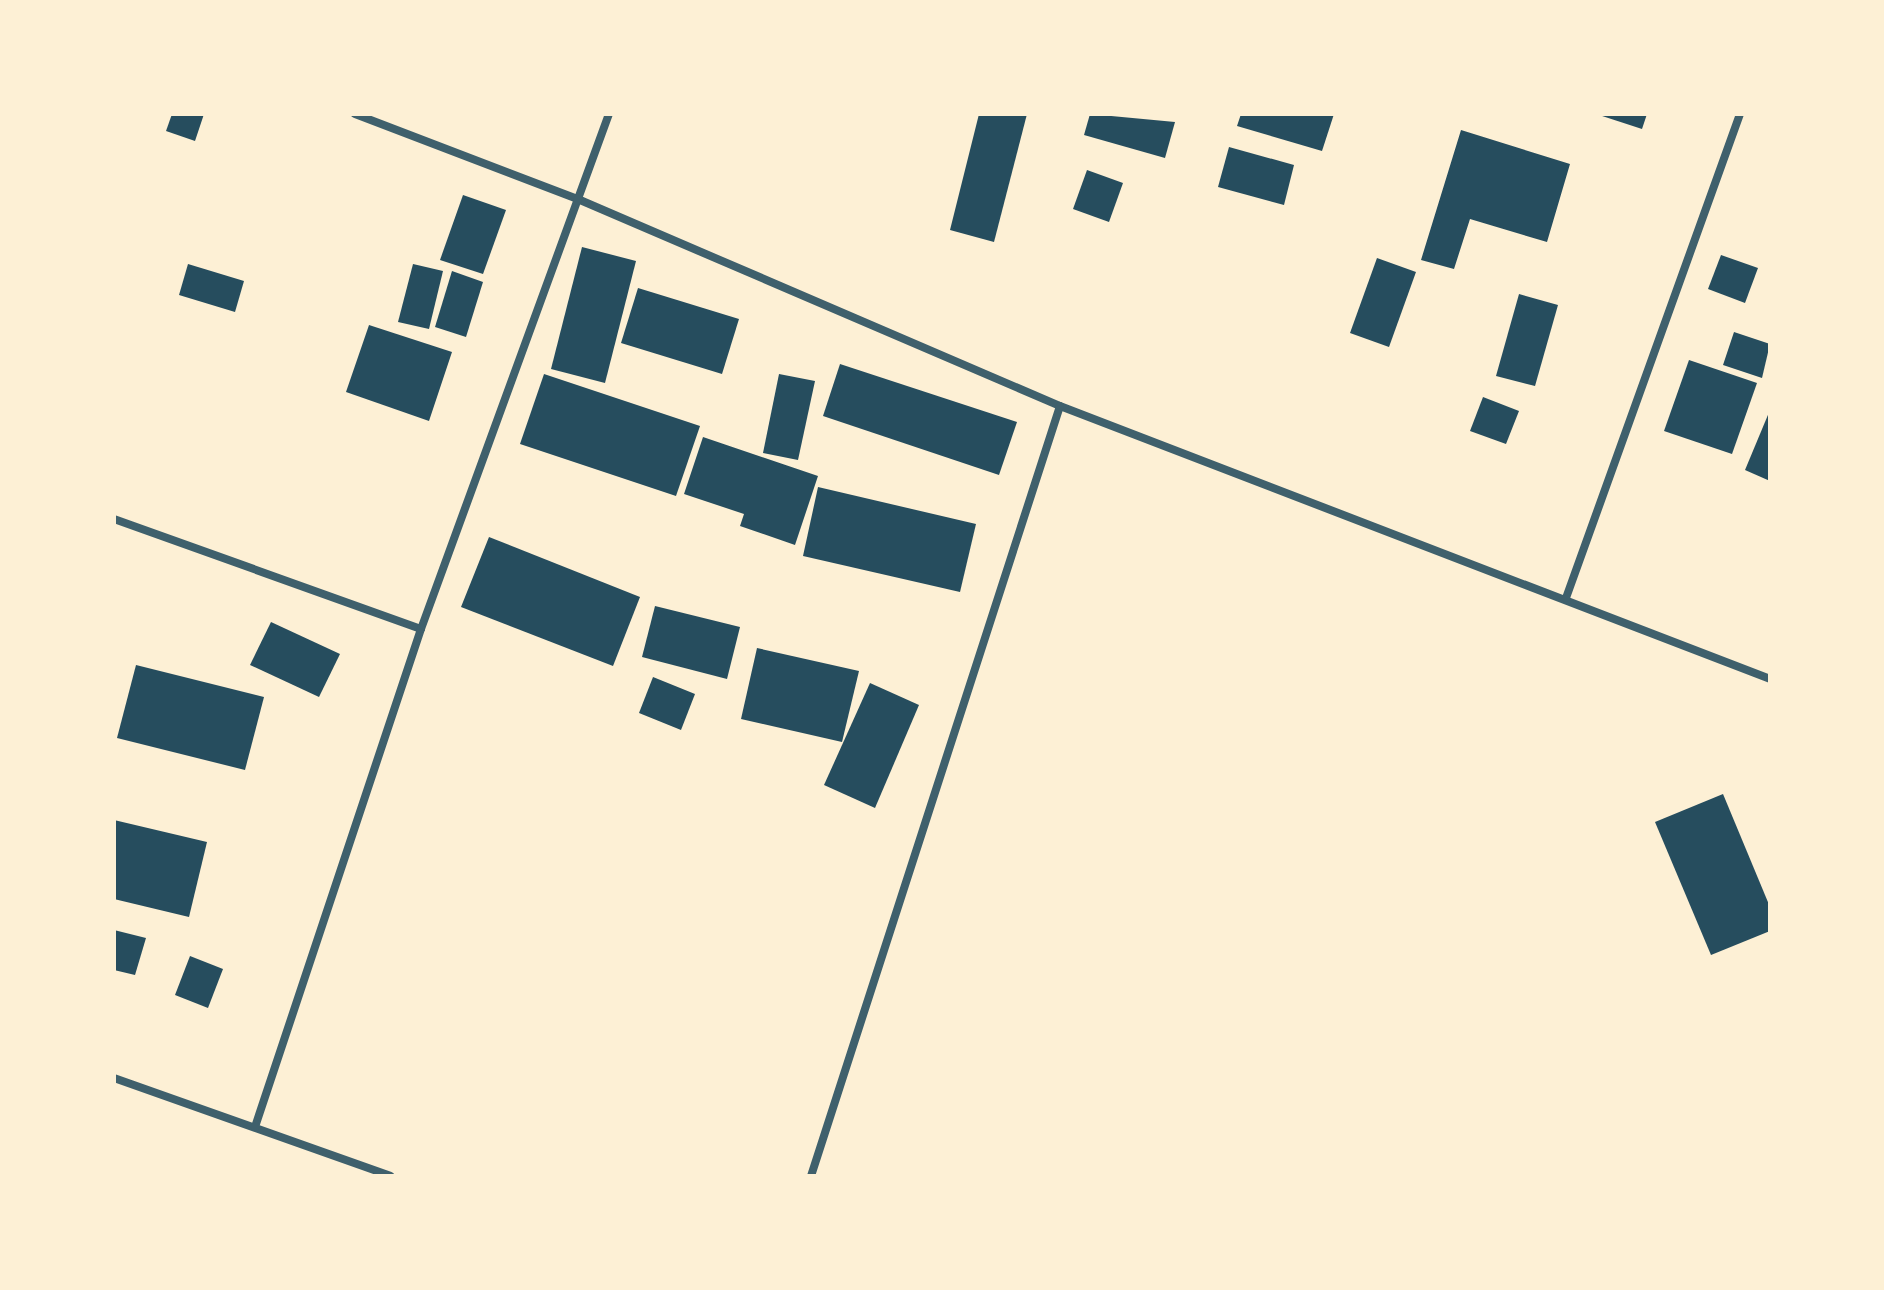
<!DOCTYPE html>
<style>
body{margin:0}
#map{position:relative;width:1884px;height:1290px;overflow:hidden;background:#fdf0d5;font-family:"Source Sans 3",sans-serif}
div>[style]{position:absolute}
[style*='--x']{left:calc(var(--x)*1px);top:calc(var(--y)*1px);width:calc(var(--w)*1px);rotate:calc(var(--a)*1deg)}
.building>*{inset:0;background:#264d5e}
.minor>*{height:8px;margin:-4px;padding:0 4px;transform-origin:4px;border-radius:4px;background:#3f606c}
span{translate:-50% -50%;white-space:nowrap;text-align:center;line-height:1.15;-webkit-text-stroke:6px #fdf0d5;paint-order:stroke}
.frame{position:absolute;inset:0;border:116px solid #fdf0d5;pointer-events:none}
</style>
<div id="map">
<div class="building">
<div style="clip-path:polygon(172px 114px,204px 114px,195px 141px,166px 131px)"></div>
<div style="clip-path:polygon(979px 114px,1027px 114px,994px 242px,950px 230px)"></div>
<div style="clip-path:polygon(1090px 114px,1175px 122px,1165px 158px,1084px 135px)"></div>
<div style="clip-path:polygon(1241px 114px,1334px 114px,1322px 151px,1237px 126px)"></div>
<div style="clip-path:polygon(1596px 114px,1647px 114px,1642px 129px)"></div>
<div style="clip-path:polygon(1461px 130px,1570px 164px,1547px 242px,1470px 219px,1454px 269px,1421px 260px)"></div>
<div style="clip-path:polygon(1229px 147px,1294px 165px,1284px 205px,1218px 187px)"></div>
<div style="clip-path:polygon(1087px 170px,1123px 183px,1109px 222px,1073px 209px)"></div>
<div style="clip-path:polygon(463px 195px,506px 210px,483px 274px,440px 260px)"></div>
<div style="clip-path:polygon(582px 247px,636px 261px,605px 383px,551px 369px)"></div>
<div style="clip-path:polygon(1721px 255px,1758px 268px,1745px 303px,1708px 289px)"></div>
<div style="clip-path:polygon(1377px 258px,1416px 272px,1389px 347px,1350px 333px)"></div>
<div style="clip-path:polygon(188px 264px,244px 281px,235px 312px,179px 295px)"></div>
<div style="clip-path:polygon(413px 264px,443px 271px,429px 329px,398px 322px)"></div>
<div style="clip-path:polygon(452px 271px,483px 282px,466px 337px,435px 327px)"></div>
<div style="clip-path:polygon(638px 288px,739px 319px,722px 374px,621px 343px)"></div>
<div style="clip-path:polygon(1519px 294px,1558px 305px,1535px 386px,1496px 376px)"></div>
<div style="clip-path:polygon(369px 325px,452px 352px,429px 421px,346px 392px)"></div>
<div style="clip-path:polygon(1734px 332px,1770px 344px,1762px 378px,1723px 365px)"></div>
<div style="clip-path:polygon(1689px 360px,1757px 383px,1732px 454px,1664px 431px)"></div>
<div style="clip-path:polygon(840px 364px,1017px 422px,999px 475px,823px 416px)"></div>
<div style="clip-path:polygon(544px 374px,700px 426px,676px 496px,520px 444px)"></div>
<div style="clip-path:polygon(779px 374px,815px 381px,798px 460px,763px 453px)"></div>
<div style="clip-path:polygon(1483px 397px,1519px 411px,1506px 444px,1470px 431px)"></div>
<div style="clip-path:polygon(1770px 410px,1770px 481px,1745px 470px)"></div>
<div style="clip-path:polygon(703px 437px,818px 476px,795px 545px,740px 526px,744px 514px,684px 494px)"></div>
<div style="clip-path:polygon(818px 487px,976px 524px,960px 592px,803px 556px)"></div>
<div style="clip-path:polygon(489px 537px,640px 597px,613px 666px,461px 607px)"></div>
<div style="clip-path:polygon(655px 606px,740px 627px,727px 679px,642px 657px)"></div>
<div style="clip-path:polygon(271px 622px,340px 654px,319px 697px,250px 665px)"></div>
<div style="clip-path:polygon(757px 648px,859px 671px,842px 742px,741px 719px)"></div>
<div style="clip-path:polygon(136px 665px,264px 697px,245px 770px,117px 738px)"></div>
<div style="clip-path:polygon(653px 677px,695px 694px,681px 730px,639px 713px)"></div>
<div style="clip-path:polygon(870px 683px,919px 705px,875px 808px,824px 785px)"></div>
<div style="clip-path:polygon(1723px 794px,1770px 907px,1770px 931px,1711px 955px,1655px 822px)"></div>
<div style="clip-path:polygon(114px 820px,207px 842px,189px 917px,114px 899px)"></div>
<div style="clip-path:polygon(114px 930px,146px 938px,135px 975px,114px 970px)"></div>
<div style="clip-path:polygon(190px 956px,223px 969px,208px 1008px,175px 995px)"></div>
</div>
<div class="minor">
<div style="--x:355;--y:114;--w:241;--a:20.9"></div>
<div style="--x:580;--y:200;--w:522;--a:23.23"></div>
<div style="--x:1060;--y:406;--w:761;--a:21.03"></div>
<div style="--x:114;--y:519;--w:326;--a:19.7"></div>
<div style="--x:1566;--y:598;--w:514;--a:-70.23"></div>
<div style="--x:114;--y:1078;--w:293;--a:19.5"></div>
<div style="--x:255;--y:1127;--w:525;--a:-71.57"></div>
<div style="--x:421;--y:629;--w:548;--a:-69.95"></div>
<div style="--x:811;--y:1176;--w:809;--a:-72.08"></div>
</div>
<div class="frame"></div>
</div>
